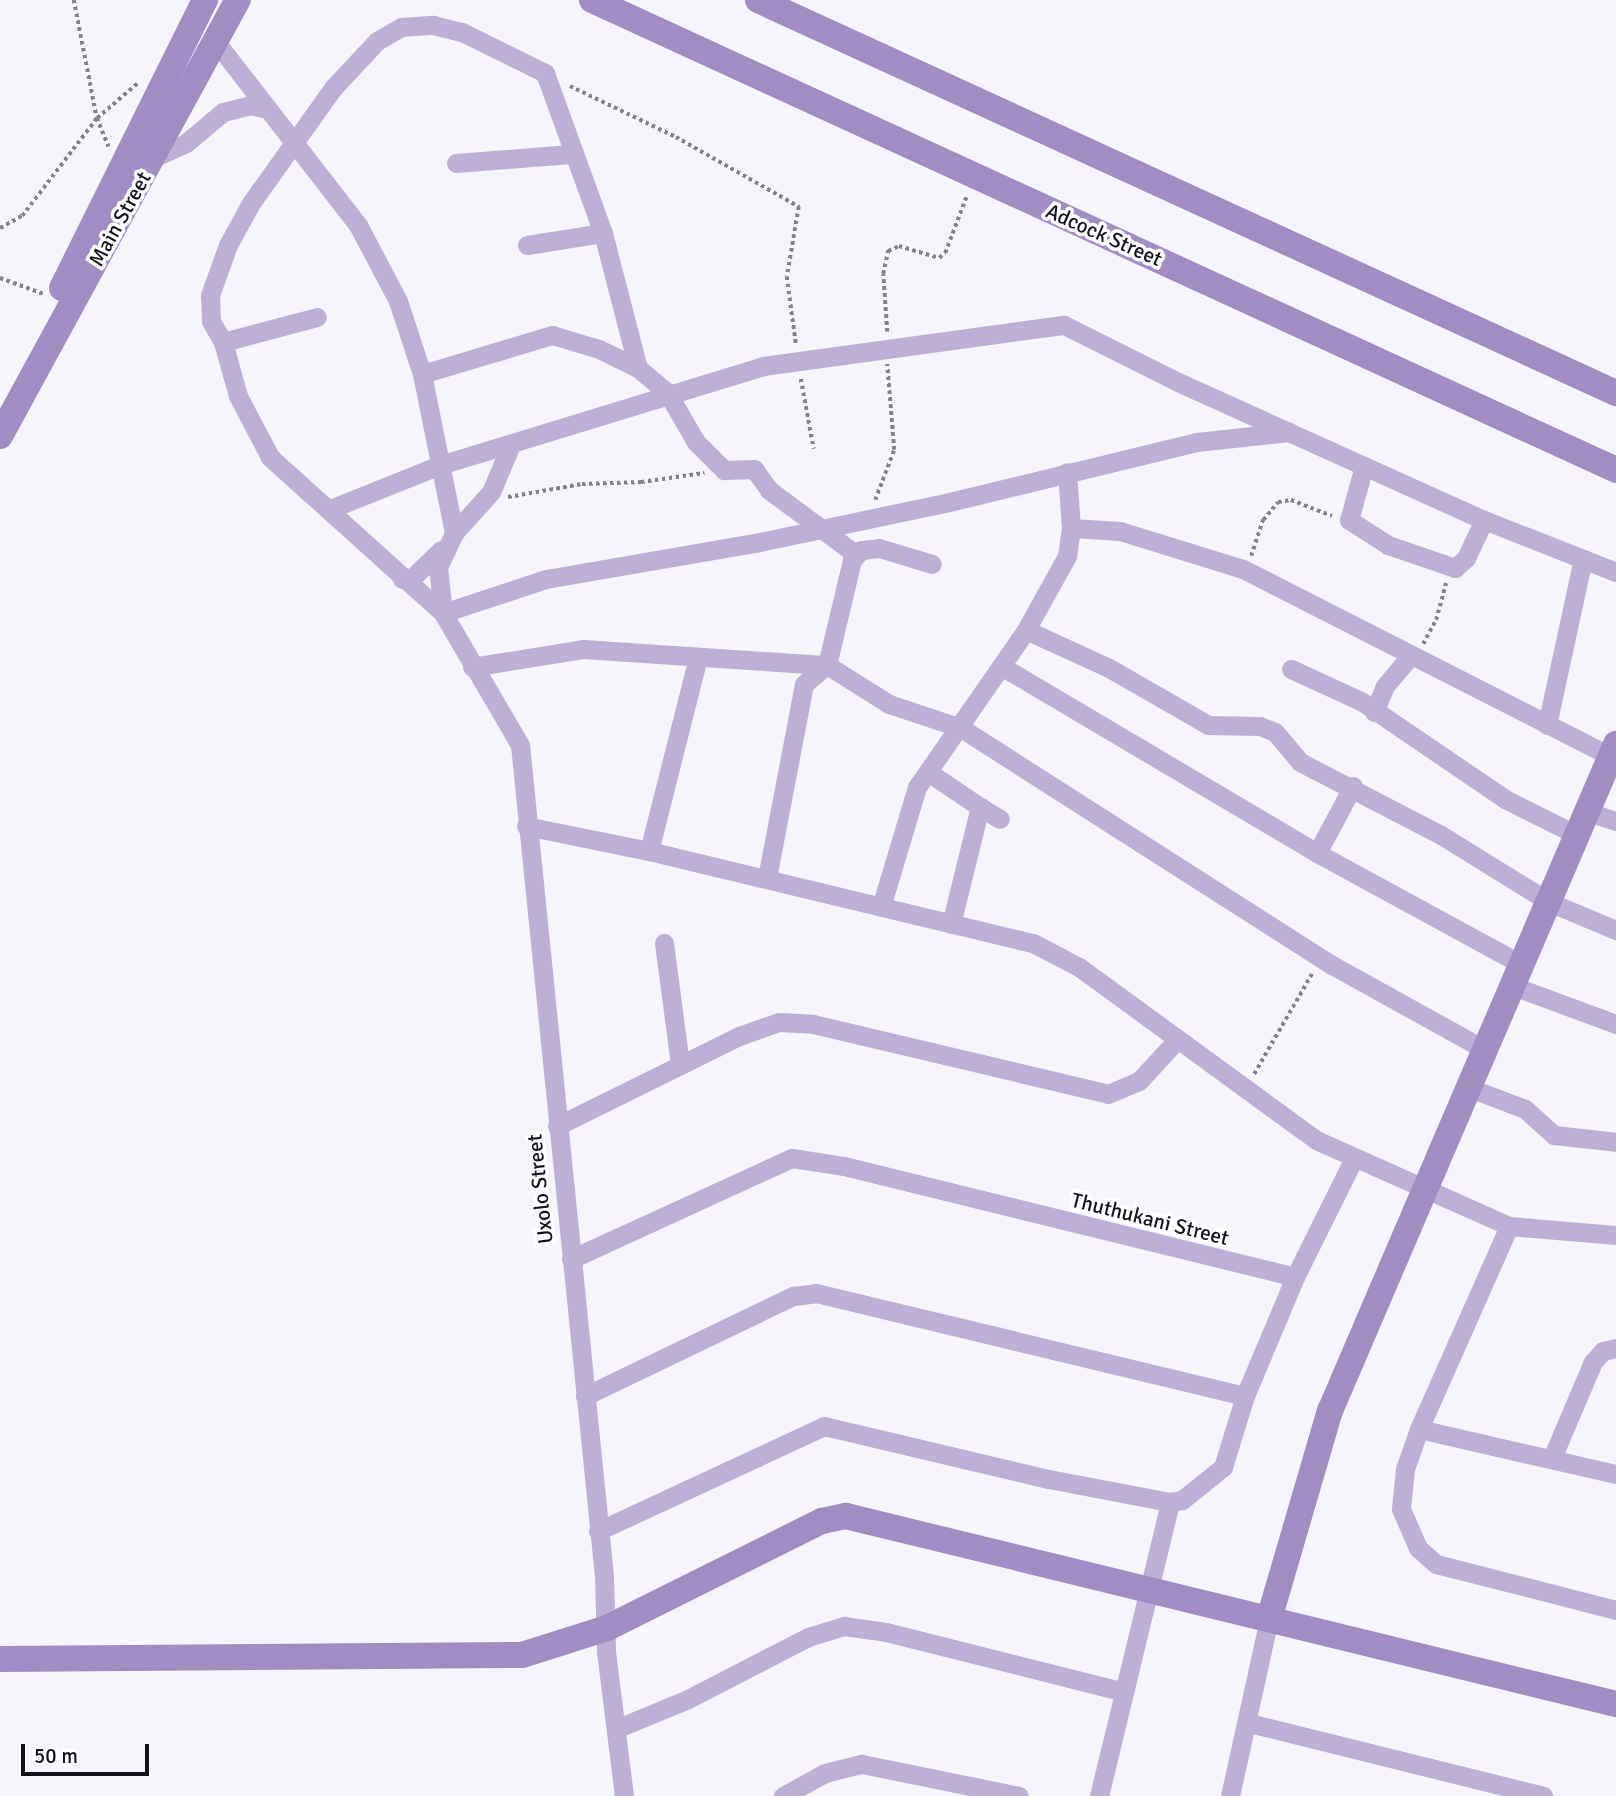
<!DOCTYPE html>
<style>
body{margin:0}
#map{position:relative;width:1616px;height:1796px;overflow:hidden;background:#f5f5fb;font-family:Signika,sans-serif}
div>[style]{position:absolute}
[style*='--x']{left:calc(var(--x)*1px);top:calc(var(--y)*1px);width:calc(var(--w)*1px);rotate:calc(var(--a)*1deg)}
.path>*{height:3.5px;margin-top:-1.75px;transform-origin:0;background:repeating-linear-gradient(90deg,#81818a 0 3.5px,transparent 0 7px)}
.street>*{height:19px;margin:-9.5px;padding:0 9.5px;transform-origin:9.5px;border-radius:9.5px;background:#beb0d5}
.secondary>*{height:26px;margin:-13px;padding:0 13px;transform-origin:13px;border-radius:13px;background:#a28dc3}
span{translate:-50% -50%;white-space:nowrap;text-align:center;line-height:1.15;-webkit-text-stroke:7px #fff;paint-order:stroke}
.street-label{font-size:21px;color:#13131e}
.scale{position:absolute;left:21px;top:1744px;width:128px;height:32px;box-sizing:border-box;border:4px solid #13131e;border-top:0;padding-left:9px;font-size:21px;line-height:24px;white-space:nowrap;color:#13131e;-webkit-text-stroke:5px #fff;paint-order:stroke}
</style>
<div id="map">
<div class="path">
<div style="--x:74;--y:0;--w:120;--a:79"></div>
<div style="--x:97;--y:118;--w:31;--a:68"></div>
<div style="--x:570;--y:86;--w:118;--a:25.7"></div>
<div style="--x:676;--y:137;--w:142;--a:29.6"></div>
<div style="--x:799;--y:207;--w:71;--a:99.7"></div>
<div style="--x:787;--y:277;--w:68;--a:82.3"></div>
<div style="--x:0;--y:228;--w:25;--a:-29"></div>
<div style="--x:22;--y:216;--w:123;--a:-52.6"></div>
<div style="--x:97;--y:118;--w:55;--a:-40.6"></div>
<div style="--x:0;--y:278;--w:47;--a:20"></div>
<div style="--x:887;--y:332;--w:58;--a:-93.9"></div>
<div style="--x:883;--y:274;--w:24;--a:-78"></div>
<div style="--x:888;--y:251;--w:12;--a:-24"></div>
<div style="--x:899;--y:246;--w:42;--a:16.7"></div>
<div style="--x:939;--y:258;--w:8;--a:-40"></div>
<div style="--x:945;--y:253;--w:62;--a:-69.2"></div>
<div style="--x:801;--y:379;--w:71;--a:79.5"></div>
<div style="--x:508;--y:497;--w:75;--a:-10"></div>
<div style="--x:582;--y:484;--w:59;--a:-1.9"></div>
<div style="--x:641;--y:482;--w:64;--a:-8.1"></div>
<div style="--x:875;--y:500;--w:53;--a:-69.2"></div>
<div style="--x:894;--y:450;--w:86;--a:-94.7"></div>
<div style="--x:1251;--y:556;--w:38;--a:-72"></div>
<div style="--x:1263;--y:520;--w:23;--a:-50"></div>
<div style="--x:1278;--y:502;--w:13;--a:-9"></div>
<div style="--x:1291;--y:500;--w:44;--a:21.3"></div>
<div style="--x:1423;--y:644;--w:27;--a:-62"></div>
<div style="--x:1436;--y:620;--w:38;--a:-75"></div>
<div style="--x:1254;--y:1074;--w:118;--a:-60"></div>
</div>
<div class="street">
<div style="--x:216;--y:42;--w:232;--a:52.2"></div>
<div style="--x:358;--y:225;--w:86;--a:62.2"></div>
<div style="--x:398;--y:301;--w:77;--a:71.8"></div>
<div style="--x:422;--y:374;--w:162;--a:78.6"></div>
<div style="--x:454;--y:533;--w:38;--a:115"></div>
<div style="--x:438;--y:567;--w:46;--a:83.8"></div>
<div style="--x:443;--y:613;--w:108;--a:-18.3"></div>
<div style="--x:546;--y:579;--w:212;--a:-9.8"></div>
<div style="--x:755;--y:543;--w:194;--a:-11.9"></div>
<div style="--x:945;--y:503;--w:259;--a:-13.6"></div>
<div style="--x:1197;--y:442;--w:93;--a:-6.2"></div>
<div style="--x:155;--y:157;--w:34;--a:-24"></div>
<div style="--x:186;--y:143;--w:48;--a:-40"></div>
<div style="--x:223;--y:112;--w:29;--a:-14"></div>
<div style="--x:251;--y:105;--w:16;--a:14"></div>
<div style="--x:456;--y:163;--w:115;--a:-4.5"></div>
<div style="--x:527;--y:245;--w:77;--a:-9"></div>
<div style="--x:223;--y:342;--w:97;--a:-14.9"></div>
<div style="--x:422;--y:374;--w:136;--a:-16.7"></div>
<div style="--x:552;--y:335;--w:49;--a:16.6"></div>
<div style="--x:599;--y:349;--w:43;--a:26"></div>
<div style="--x:638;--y:368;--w:38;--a:40"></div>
<div style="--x:667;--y:392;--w:58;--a:59.9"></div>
<div style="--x:696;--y:442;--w:40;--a:45"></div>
<div style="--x:724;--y:470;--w:30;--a:-2"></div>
<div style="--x:754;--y:469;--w:26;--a:54"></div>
<div style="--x:769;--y:490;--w:109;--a:36.5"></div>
<div style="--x:1364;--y:466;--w:56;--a:105.5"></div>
<div style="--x:1349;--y:520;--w:46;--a:32.7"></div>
<div style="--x:1388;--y:545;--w:71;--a:18.9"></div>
<div style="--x:1455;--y:568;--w:15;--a:-42"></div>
<div style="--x:1466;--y:558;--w:42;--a:-64.7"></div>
<div style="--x:330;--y:509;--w:118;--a:-21.8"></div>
<div style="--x:440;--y:465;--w:338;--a:-17"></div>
<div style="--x:763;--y:366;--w:304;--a:-7.8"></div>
<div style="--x:1064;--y:325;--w:127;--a:26.6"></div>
<div style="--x:1178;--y:382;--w:336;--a:24.3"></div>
<div style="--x:1484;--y:520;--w:142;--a:21.5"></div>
<div style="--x:1071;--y:528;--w:49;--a:3.5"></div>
<div style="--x:1120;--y:531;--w:129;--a:17.2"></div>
<div style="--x:1243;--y:569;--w:419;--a:27"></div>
<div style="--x:454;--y:533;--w:55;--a:-47.9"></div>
<div style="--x:491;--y:492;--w:49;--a:-67.1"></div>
<div style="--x:402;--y:579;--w:11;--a:-10"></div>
<div style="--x:413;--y:577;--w:39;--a:-44"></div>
<div style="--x:1026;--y:630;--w:91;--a:24.6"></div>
<div style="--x:1109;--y:668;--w:114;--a:29.9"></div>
<div style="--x:1208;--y:725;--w:52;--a:1.1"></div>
<div style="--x:1260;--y:726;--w:16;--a:22"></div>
<div style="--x:1275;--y:732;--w:39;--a:50"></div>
<div style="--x:1300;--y:762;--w:159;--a:27.4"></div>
<div style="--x:1441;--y:835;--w:127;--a:31.8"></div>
<div style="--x:1549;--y:902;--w:73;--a:22.7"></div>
<div style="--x:1001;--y:666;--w:367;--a:30.6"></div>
<div style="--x:1317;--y:853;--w:234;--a:28.6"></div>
<div style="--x:472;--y:667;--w:112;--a:-9.2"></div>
<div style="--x:583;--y:649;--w:245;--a:3.8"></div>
<div style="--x:827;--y:665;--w:73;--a:32.2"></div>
<div style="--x:889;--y:704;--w:76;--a:18.4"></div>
<div style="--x:961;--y:728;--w:440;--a:32.6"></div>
<div style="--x:1332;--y:965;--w:177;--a:29"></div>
<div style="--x:1291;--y:669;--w:77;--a:24.6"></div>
<div style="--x:1361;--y:701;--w:174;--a:34.2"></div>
<div style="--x:1505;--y:799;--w:80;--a:26.6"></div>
<div style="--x:1374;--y:712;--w:28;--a:-67"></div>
<div style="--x:1385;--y:686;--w:40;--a:-50"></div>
<div style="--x:1547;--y:725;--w:170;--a:-77.8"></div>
<div style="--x:928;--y:772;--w:63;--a:33.9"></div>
<div style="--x:1588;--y:812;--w:29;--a:18"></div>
<div style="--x:526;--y:826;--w:126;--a:11.5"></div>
<div style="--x:649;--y:851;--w:395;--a:13.5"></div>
<div style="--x:1033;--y:943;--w:52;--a:27.6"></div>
<div style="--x:1079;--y:967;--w:293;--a:36.1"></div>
<div style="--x:1316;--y:1140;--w:211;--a:24"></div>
<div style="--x:1509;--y:1226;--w:107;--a:4.8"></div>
<div style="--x:649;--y:851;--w:200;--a:-75.8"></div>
<div style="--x:1317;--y:853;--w:76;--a:-61.8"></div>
<div style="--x:767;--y:878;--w:197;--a:-79.2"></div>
<div style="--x:804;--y:684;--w:30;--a:-40"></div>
<div style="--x:827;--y:665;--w:108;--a:-76.6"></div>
<div style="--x:852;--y:560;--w:13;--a:-48"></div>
<div style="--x:861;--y:550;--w:18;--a:-6"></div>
<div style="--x:879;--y:548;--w:55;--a:16.8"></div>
<div style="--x:881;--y:907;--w:125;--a:-73.3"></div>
<div style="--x:917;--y:787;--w:191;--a:-55.2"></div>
<div style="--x:1026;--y:630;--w:85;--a:-61"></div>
<div style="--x:1067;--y:556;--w:28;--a:-82"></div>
<div style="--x:1071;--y:528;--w:56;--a:-94.1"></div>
<div style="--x:951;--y:924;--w:121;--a:-76.1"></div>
<div style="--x:980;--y:807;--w:23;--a:31"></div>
<div style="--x:664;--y:943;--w:123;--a:82.5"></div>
<div style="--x:1513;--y:986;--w:110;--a:20.3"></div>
<div style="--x:1470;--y:1088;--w:59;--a:20.9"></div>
<div style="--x:1525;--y:1109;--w:39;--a:42"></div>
<div style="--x:1554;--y:1135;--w:62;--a:6.4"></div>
<div style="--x:557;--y:1126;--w:203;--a:-26.3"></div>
<div style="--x:739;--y:1036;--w:42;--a:-19.3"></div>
<div style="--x:779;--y:1022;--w:34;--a:3"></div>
<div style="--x:813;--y:1024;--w:303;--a:13.3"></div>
<div style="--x:1108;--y:1094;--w:34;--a:-23"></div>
<div style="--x:1139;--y:1081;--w:54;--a:-47.2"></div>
<div style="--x:1509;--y:1226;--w:222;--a:113.9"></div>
<div style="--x:1419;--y:1429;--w:42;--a:109.3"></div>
<div style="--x:1405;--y:1469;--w:40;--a:95.7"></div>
<div style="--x:1401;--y:1509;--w:43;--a:66.4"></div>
<div style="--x:1418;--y:1548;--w:24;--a:42"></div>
<div style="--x:1436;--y:1564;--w:186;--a:14.3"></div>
<div style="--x:571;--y:1259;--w:243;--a:-24.6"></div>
<div style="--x:792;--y:1158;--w:53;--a:8.7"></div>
<div style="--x:844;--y:1166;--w:464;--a:13.8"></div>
<div style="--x:585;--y:1396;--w:231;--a:-25.7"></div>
<div style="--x:793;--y:1296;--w:23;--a:-7"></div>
<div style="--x:816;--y:1293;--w:441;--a:13.5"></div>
<div style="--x:1419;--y:1429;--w:202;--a:12.9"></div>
<div style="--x:1552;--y:1458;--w:104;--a:-66.9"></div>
<div style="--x:1593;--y:1362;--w:15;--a:-48"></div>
<div style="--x:1603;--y:1351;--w:13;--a:-13"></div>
<div style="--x:598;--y:1531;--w:249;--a:-24.9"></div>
<div style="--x:824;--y:1426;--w:231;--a:13.3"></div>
<div style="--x:1049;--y:1479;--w:123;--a:10.8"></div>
<div style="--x:1170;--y:1502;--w:12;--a:-9"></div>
<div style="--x:1182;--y:1500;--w:53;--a:-38.8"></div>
<div style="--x:1223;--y:1467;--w:74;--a:-72.8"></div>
<div style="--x:1245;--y:1396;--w:129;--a:-67.2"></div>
<div style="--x:1295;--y:1277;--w:133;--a:-63.6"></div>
<div style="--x:1249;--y:1723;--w:303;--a:13.9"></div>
<div style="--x:618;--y:1728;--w:76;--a:-22.5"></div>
<div style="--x:688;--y:1699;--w:135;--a:-27.3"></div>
<div style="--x:808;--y:1637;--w:38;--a:-17"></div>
<div style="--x:844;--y:1626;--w:42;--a:8.1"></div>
<div style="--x:886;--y:1632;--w:245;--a:14.1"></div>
<div style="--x:624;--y:1796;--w:145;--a:-97.1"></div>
<div style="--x:606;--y:1652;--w:76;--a:-91.5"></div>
<div style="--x:604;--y:1576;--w:835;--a:-95.77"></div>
<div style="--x:520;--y:745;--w:153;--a:-120.3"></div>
<div style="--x:443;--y:613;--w:233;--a:-138"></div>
<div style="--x:270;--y:457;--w:69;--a:-117.7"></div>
<div style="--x:238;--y:396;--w:56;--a:-105.5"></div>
<div style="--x:223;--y:342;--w:24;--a:-120"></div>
<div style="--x:211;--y:321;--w:26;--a:-92"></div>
<div style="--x:210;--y:295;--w:53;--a:-70.2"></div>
<div style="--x:228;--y:245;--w:48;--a:-61.3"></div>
<div style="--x:251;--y:203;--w:141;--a:-54.5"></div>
<div style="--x:333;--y:88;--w:64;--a:-46.9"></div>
<div style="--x:377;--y:41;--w:28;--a:-30"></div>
<div style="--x:401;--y:27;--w:32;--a:-4"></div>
<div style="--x:433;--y:25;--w:30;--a:14"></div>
<div style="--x:462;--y:32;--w:93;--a:26.3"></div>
<div style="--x:545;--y:73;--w:170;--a:70.1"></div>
<div style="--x:603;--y:233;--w:139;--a:75.5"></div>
<div style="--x:783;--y:1796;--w:48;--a:-28.7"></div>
<div style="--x:825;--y:1773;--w:38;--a:-14"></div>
<div style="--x:862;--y:1764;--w:160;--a:11.5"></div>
<div style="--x:1099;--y:1796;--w:302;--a:-76.4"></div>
<div style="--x:1230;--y:1796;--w:181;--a:-77.6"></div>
</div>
<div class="secondary">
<div style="--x:592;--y:0;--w:1127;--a:24.65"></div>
<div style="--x:758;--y:0;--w:944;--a:24.61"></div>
<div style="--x:62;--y:288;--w:322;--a:-63.6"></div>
<div style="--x:0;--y:436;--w:497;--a:-61.4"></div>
<div style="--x:1269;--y:1619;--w:217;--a:-73.7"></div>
<div style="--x:1330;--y:1411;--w:726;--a:-66.79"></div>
<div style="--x:0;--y:1659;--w:522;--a:-0.44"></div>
<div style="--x:522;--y:1655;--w:89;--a:-17.6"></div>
<div style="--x:607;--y:1628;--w:240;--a:-26.5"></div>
<div style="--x:822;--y:1521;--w:25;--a:-12"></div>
<div style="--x:846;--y:1516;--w:793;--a:13.72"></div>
</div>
<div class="street-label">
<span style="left:120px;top:219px;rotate:-61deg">Main Street</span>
<span style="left:1104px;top:235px;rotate:24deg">Adcock Street</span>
<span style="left:540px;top:1189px;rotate:-96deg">Uxolo Street</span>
<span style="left:1150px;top:1219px;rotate:14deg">Thuthukani Street</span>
</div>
<div class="scale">50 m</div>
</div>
